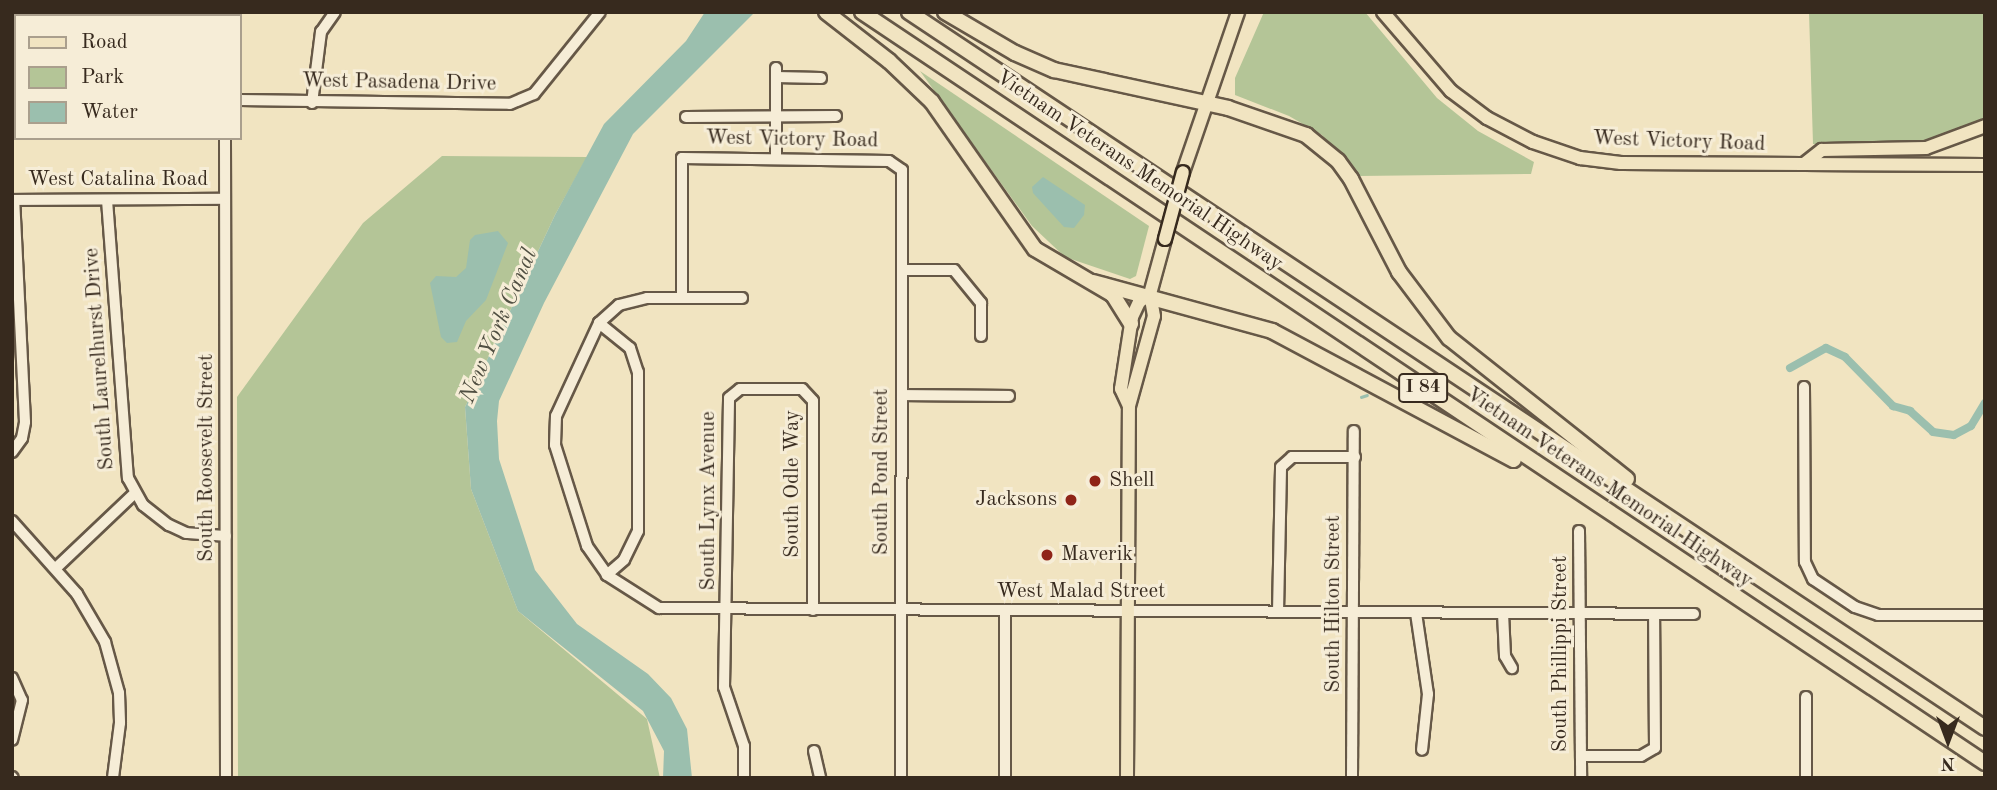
<!DOCTYPE html>
<style>
body{margin:0}
#map{position:relative;width:1997px;height:790px;overflow:hidden;background:#f1e4c1;font-family:"Old Standard TT",serif}
div>[style]{position:absolute}
[style*='--x']{left:calc(var(--x)*1px);top:calc(var(--y)*1px);width:calc(var(--w)*1px);rotate:calc(var(--a)*1deg)}
.green>*{inset:0;background:#b4c597}
.water>*{inset:0;background:#9bbfae}
.stream>*{height:2.5px;margin:-1.25px;padding:0 1.25px;transform-origin:1.25px;border-radius:1.25px;background:#9bbfae}
.canal>*{height:8px;margin:-4px;padding:0 4px;transform-origin:4px;border-radius:4px;background:#9bbfae}
.roads{filter:drop-shadow(2px 0 #665847) drop-shadow(-2px 0 #665847) drop-shadow(0 2px #665847) drop-shadow(0 -2px #665847)}
.minor>*{height:10px;margin:-5px;padding:0 5px;transform-origin:5px;border-radius:5px;background:#f6edd7}
.major>*{height:12px;margin:-6px;padding:0 6px;transform-origin:6px;border-radius:6px;background:#f1e4c1}
.highway>*{height:14px;margin:-7px;padding:0 7px;transform-origin:7px;border-radius:7px;background:#f1e4c1}
.bridges{filter:drop-shadow(2px 0 #372a1e) drop-shadow(-2px 0 #372a1e) drop-shadow(0 2px #372a1e) drop-shadow(0 -2px #372a1e)}
.major-bridge>*{height:12px;margin:-6px;padding:0 6px;transform-origin:6px;border-radius:6px;background:#f1e4c1}
.dots>*{width:19px;height:19px;translate:-50% -50%;box-sizing:border-box;border:4px solid #f6edd7;border-radius:50%}
span{translate:-50% -50%;white-space:nowrap;text-align:center;line-height:1.15;-webkit-text-stroke:6px #f6edd7;paint-order:stroke}
.shield-label span{padding:2px 5px;background:#f6edd7;border:2px solid;border-radius:5px;-webkit-text-stroke-width:0}
.shield-label{font-size:19px;color:#372a1e;font-weight:700}
.street-label{font-size:21px;color:#372a1e}
.poi-label{font-size:21px;color:#372a1e}
.left{translate:0 -50%;text-align:left}
.right{translate:-100% -50%;text-align:right}
.water-label{font-size:23px;color:#504f42;font-style:italic}
.frame{position:absolute;inset:0;border:14px solid #372a1e;pointer-events:none}
.legend{position:absolute;left:14px;top:14px;width:228px;height:126px;box-sizing:border-box;background:#f6edd7;border:2px solid #aa9f8d;margin:0;padding:9px 12px;list-style:none;font-size:21px;color:#372a1e}
.legend li{display:flex;align-items:center;gap:14px;height:35px}
.legend b{width:35px;border:2px solid #aa9f8d}
.north{position:absolute;left:1913px;top:706px;width:70px;height:70px;-webkit-text-stroke:5px #f6edd7;paint-order:stroke;rotate:180deg;font-size:19px;font-weight:700;line-height:28px;text-align:center;color:#372a1e}
.north::after{content:'';display:block;margin:auto;width:24px;height:32px;background:#372a1e;clip-path:polygon(50% 0,100% 100%,50% 72%,0 100%)}
</style>
<div id="map">
<div class="green">
<div style="clip-path:polygon(1264px 12px,1365px 12px,1437px 98px,1478px 131px,1534px 162px,1531px 174px,1359px 176px,1322px 135px,1289px 116px,1235px 95px,1235px 78px)"></div>
<div style="clip-path:polygon(1809px 12px,1985px 12px,1985px 121px,1944px 139px,1903px 144px,1813px 144px)"></div>
<div style="clip-path:polygon(920px 71px,1149px 226px,1136px 276px,1130px 279px,1065px 257px,1032px 226px)"></div>
<div style="clip-path:polygon(442px 156px,587px 157px,555px 215px,465px 407px,471px 489px,518px 611px,647px 719px,660px 778px,238px 778px,237px 397px,363px 223px)"></div>
</div>
<div class="water">
<div style="clip-path:polygon(705px 12px,755px 12px,633px 134px,544px 303px,499px 401px,497px 421px,499px 459px,535px 570px,577px 624px,648px 674px,671px 698px,687px 729px,692px 778px,663px 778px,664px 751px,643px 711px,518px 611px,471px 489px,465px 407px,555px 215px,604px 124px,686px 41px)"></div>
<div style="clip-path:polygon(1043px 177px,1085px 205px,1084px 215px,1074px 228px,1064px 227px,1033px 193px,1032px 187px)"></div>
<div style="clip-path:polygon(498px 231px,508px 243px,486px 300px,466px 321px,457px 342px,447px 343px,441px 337px,430px 283px,436px 276px,456px 277px,466px 268px,470px 240px,475px 235px)"></div>
</div>
<div class="stream">
<div style="--x:1361;--y:397;--w:6;--a:-18"></div>
</div>
<div class="canal">
<div style="--x:1790;--y:368;--w:41;--a:-29.1"></div>
<div style="--x:1826;--y:348;--w:21;--a:25"></div>
<div style="--x:1845;--y:357;--w:69;--a:45.6"></div>
<div style="--x:1893;--y:406;--w:18;--a:16"></div>
<div style="--x:1910;--y:411;--w:31;--a:42"></div>
<div style="--x:1933;--y:432;--w:21;--a:8"></div>
<div style="--x:1954;--y:435;--w:19;--a:-28"></div>
<div style="--x:1971;--y:426;--w:27;--a:-59"></div>
</div>
<div class="roads">
<div class="minor">
<div style="--x:224;--y:12;--w:4;--a:90"></div>
<div style="--x:776;--y:77;--w:45;--a:1.3"></div>
<div style="--x:12;--y:89;--w:4;--a:0"></div>
<div style="--x:240;--y:100;--w:270;--a:0.8"></div>
<div style="--x:510;--y:104;--w:26;--a:-23"></div>
<div style="--x:534;--y:94;--w:105;--a:-51.2"></div>
<div style="--x:312;--y:103;--w:72;--a:-82.8"></div>
<div style="--x:321;--y:32;--w:24;--a:-55"></div>
<div style="--x:686;--y:117;--w:150;--a:-0.4"></div>
<div style="--x:225;--y:138;--w:640;--a:89.91"></div>
<div style="--x:776;--y:159;--w:91;--a:-90"></div>
<div style="--x:12;--y:200;--w:213;--a:-0.3"></div>
<div style="--x:107;--y:200;--w:279;--a:85.7"></div>
<div style="--x:128;--y:478;--w:31;--a:61"></div>
<div style="--x:143;--y:505;--w:33;--a:38"></div>
<div style="--x:169;--y:525;--w:19;--a:25"></div>
<div style="--x:186;--y:533;--w:40;--a:4.3"></div>
<div style="--x:903;--y:270;--w:51;--a:0"></div>
<div style="--x:954;--y:270;--w:43;--a:50.7"></div>
<div style="--x:981;--y:303;--w:33;--a:90"></div>
<div style="--x:682;--y:298;--w:140;--a:-90"></div>
<div style="--x:682;--y:158;--w:207;--a:0.8"></div>
<div style="--x:889;--y:161;--w:16;--a:35"></div>
<div style="--x:902;--y:170;--w:608;--a:90.09"></div>
<div style="--x:742;--y:298;--w:95;--a:180"></div>
<div style="--x:647;--y:298;--w:29;--a:166"></div>
<div style="--x:619;--y:305;--w:27;--a:138"></div>
<div style="--x:599;--y:323;--w:102;--a:114.8"></div>
<div style="--x:556;--y:416;--w:29;--a:92"></div>
<div style="--x:555;--y:445;--w:106;--a:72.4"></div>
<div style="--x:587;--y:546;--w:35;--a:55"></div>
<div style="--x:607;--y:575;--w:62;--a:32.4"></div>
<div style="--x:659;--y:608;--w:1035;--a:0.33"></div>
<div style="--x:599;--y:323;--w:40;--a:39"></div>
<div style="--x:630;--y:348;--w:25;--a:72"></div>
<div style="--x:638;--y:372;--w:159;--a:90"></div>
<div style="--x:638;--y:531;--w:32;--a:116"></div>
<div style="--x:624;--y:560;--w:23;--a:139"></div>
<div style="--x:1804;--y:387;--w:175;--a:89.7"></div>
<div style="--x:1805;--y:562;--w:19;--a:65"></div>
<div style="--x:1813;--y:579;--w:50;--a:33.7"></div>
<div style="--x:1855;--y:607;--w:24;--a:19"></div>
<div style="--x:1878;--y:615;--w:107;--a:0"></div>
<div style="--x:902;--y:395;--w:107;--a:0.5"></div>
<div style="--x:12;--y:452;--w:17;--a:-54"></div>
<div style="--x:22;--y:438;--w:16;--a:-79"></div>
<div style="--x:25;--y:422;--w:222;--a:-92.8"></div>
<div style="--x:12;--y:521;--w:98;--a:48.3"></div>
<div style="--x:77;--y:594;--w:56;--a:59.7"></div>
<div style="--x:105;--y:642;--w:53;--a:74.6"></div>
<div style="--x:119;--y:693;--w:30;--a:88"></div>
<div style="--x:120;--y:723;--w:55;--a:97.3"></div>
<div style="--x:1579;--y:531;--w:247;--a:89.5"></div>
<div style="--x:56;--y:568;--w:109;--a:-43.5"></div>
<div style="--x:1278;--y:612;--w:145;--a:-88.8"></div>
<div style="--x:1281;--y:467;--w:15;--a:-42"></div>
<div style="--x:1292;--y:457;--w:63;--a:0"></div>
<div style="--x:1416;--y:613;--w:82;--a:81.6"></div>
<div style="--x:1428;--y:694;--w:56;--a:96.1"></div>
<div style="--x:1503;--y:613;--w:43;--a:87.3"></div>
<div style="--x:1505;--y:656;--w:14;--a:60"></div>
<div style="--x:12;--y:678;--w:24;--a:66"></div>
<div style="--x:22;--y:700;--w:41;--a:104"></div>
<div style="--x:1806;--y:697;--w:81;--a:90"></div>
<div style="--x:814;--y:751;--w:28;--a:77"></div>
<div style="--x:1581;--y:756;--w:60;--a:0"></div>
<div style="--x:1641;--y:756;--w:16;--a:-30"></div>
<div style="--x:1655;--y:748;--w:134;--a:-90.4"></div>
<div style="--x:12;--y:777;--w:1;--a:45"></div>
<div style="--x:744;--y:778;--w:32;--a:-90"></div>
<div style="--x:744;--y:746;--w:62;--a:-108.7"></div>
<div style="--x:724;--y:687;--w:289;--a:-89"></div>
<div style="--x:729;--y:398;--w:14;--a:-39"></div>
<div style="--x:740;--y:389;--w:62;--a:0"></div>
<div style="--x:802;--y:389;--w:16;--a:47"></div>
<div style="--x:813;--y:401;--w:209;--a:90"></div>
<div style="--x:1005;--y:778;--w:167;--a:-90"></div>
<div style="--x:1352;--y:778;--w:347;--a:-89.7"></div>
</div>
<div class="major">
<div style="--x:1383;--y:12;--w:104;--a:49.3"></div>
<div style="--x:1451;--y:91;--w:45;--a:36.9"></div>
<div style="--x:1487;--y:118;--w:52;--a:27.6"></div>
<div style="--x:1533;--y:142;--w:50;--a:18.8"></div>
<div style="--x:1580;--y:158;--w:41;--a:7"></div>
<div style="--x:1621;--y:163;--w:364;--a:0.3"></div>
<div style="--x:1804;--y:164;--w:23;--a:-38"></div>
<div style="--x:1822;--y:150;--w:104;--a:-1.1"></div>
<div style="--x:1926;--y:148;--w:63;--a:-20.4"></div>
<div style="--x:1183;--y:172;--w:169;--a:-71"></div>
<div style="--x:1129;--y:406;--w:93;--a:-74.5"></div>
<div style="--x:1154;--y:316;--w:22;--a:-100"></div>
<div style="--x:1150;--y:294;--w:57;--a:-74.7"></div>
<div style="--x:1127;--y:778;--w:372;--a:-89.7"></div>
<div style="--x:1129;--y:406;--w:19;--a:-115"></div>
<div style="--x:1121;--y:389;--w:73;--a:-81.3"></div>
<div style="--x:1132;--y:317;--w:17;--a:-65"></div>
<div style="--x:1139;--y:302;--w:14;--a:-36"></div>
</div>
<div class="highway">
<div style="--x:826;--y:12;--w:80;--a:37.9"></div>
<div style="--x:889;--y:61;--w:59;--a:43.6"></div>
<div style="--x:932;--y:102;--w:179;--a:55"></div>
<div style="--x:1035;--y:249;--w:91;--a:30.5"></div>
<div style="--x:1113;--y:295;--w:34;--a:58"></div>
<div style="--x:862;--y:12;--w:1351;--a:33.77"></div>
<div style="--x:909;--y:12;--w:1292;--a:33.64"></div>
<div style="--x:945;--y:12;--w:81;--a:30.4"></div>
<div style="--x:1015;--y:53;--w:43;--a:23.6"></div>
<div style="--x:1054;--y:70;--w:178;--a:12.3"></div>
<div style="--x:1228;--y:108;--w:83;--a:19.1"></div>
<div style="--x:1306;--y:135;--w:41;--a:39.1"></div>
<div style="--x:1338;--y:161;--w:22;--a:54"></div>
<div style="--x:1351;--y:179;--w:105;--a:62.7"></div>
<div style="--x:1399;--y:272;--w:83;--a:52.9"></div>
<div style="--x:1449;--y:338;--w:227;--a:38.4"></div>
<div style="--x:1093;--y:282;--w:186;--a:15.3"></div>
<div style="--x:1272;--y:331;--w:274;--a:28.1"></div>
</div>
</div>
<div class="bridges">
<div class="major-bridge">
<div style="--x:1165;--y:239;--w:69;--a:-75"></div>
</div>
</div>
<div class="dots">
<div style="left:1095px;top:481px;background:#8f2418"></div>
<div style="left:1071px;top:500px;background:#8f2418"></div>
<div style="left:1047px;top:555px;background:#8f2418"></div>
</div>
<div class="shield-label">
<span style="left:1423px;top:388px">I 84</span>
</div>
<div class="street-label">
<span style="left:399px;top:83px;rotate:1deg">West Pasadena Drive</span>
<span style="left:792px;top:140px;rotate:1deg">West Victory Road</span>
<span style="left:1679px;top:142px;rotate:2deg">West Victory Road</span>
<span style="left:1139px;top:171px;rotate:34deg">Vietnam Veterans Memorial Highway</span>
<span style="left:118px;top:180px">West Catalina Road</span>
<span style="left:100px;top:359px;rotate:-94deg">South Laurelhurst Drive</span>
<span style="left:207px;top:458px;rotate:-90deg">South Roosevelt Street</span>
<span style="left:882px;top:472px;rotate:-90deg">South Pond Street</span>
<span style="left:793px;top:484px;rotate:-90deg">South Odle Way</span>
<span style="left:1609px;top:488px;rotate:34deg">Vietnam Veterans Memorial Highway</span>
<span style="left:709px;top:501px;rotate:-90deg">South Lynx Avenue</span>
<span style="left:1081px;top:592px">West Malad Street</span>
<span style="left:1334px;top:604px;rotate:-90deg">South Hilton Street</span>
<span style="left:1561px;top:654px;rotate:-90deg">South Phillippi Street</span>
</div>
<div class="poi-label">
<span class="left" style="left:1109px;top:481px">Shell</span>
<span class="right" style="left:1057px;top:500px">Jacksons</span>
<span class="left" style="left:1061px;top:555px">Maverik</span>
</div>
<div class="water-label">
<span style="left:499px;top:326px;rotate:-67deg">New York Canal</span>
</div>
<div class="frame"></div>
<ul class="legend">
<li><b style="height:9px;background:#f1e4c1"></b>Road</li>
<li><b style="height:19px;background:#b4c597"></b>Park</li>
<li><b style="height:19px;background:#9bbfae"></b>Water</li>
</ul>
<div class="north">N</div>
</div>
